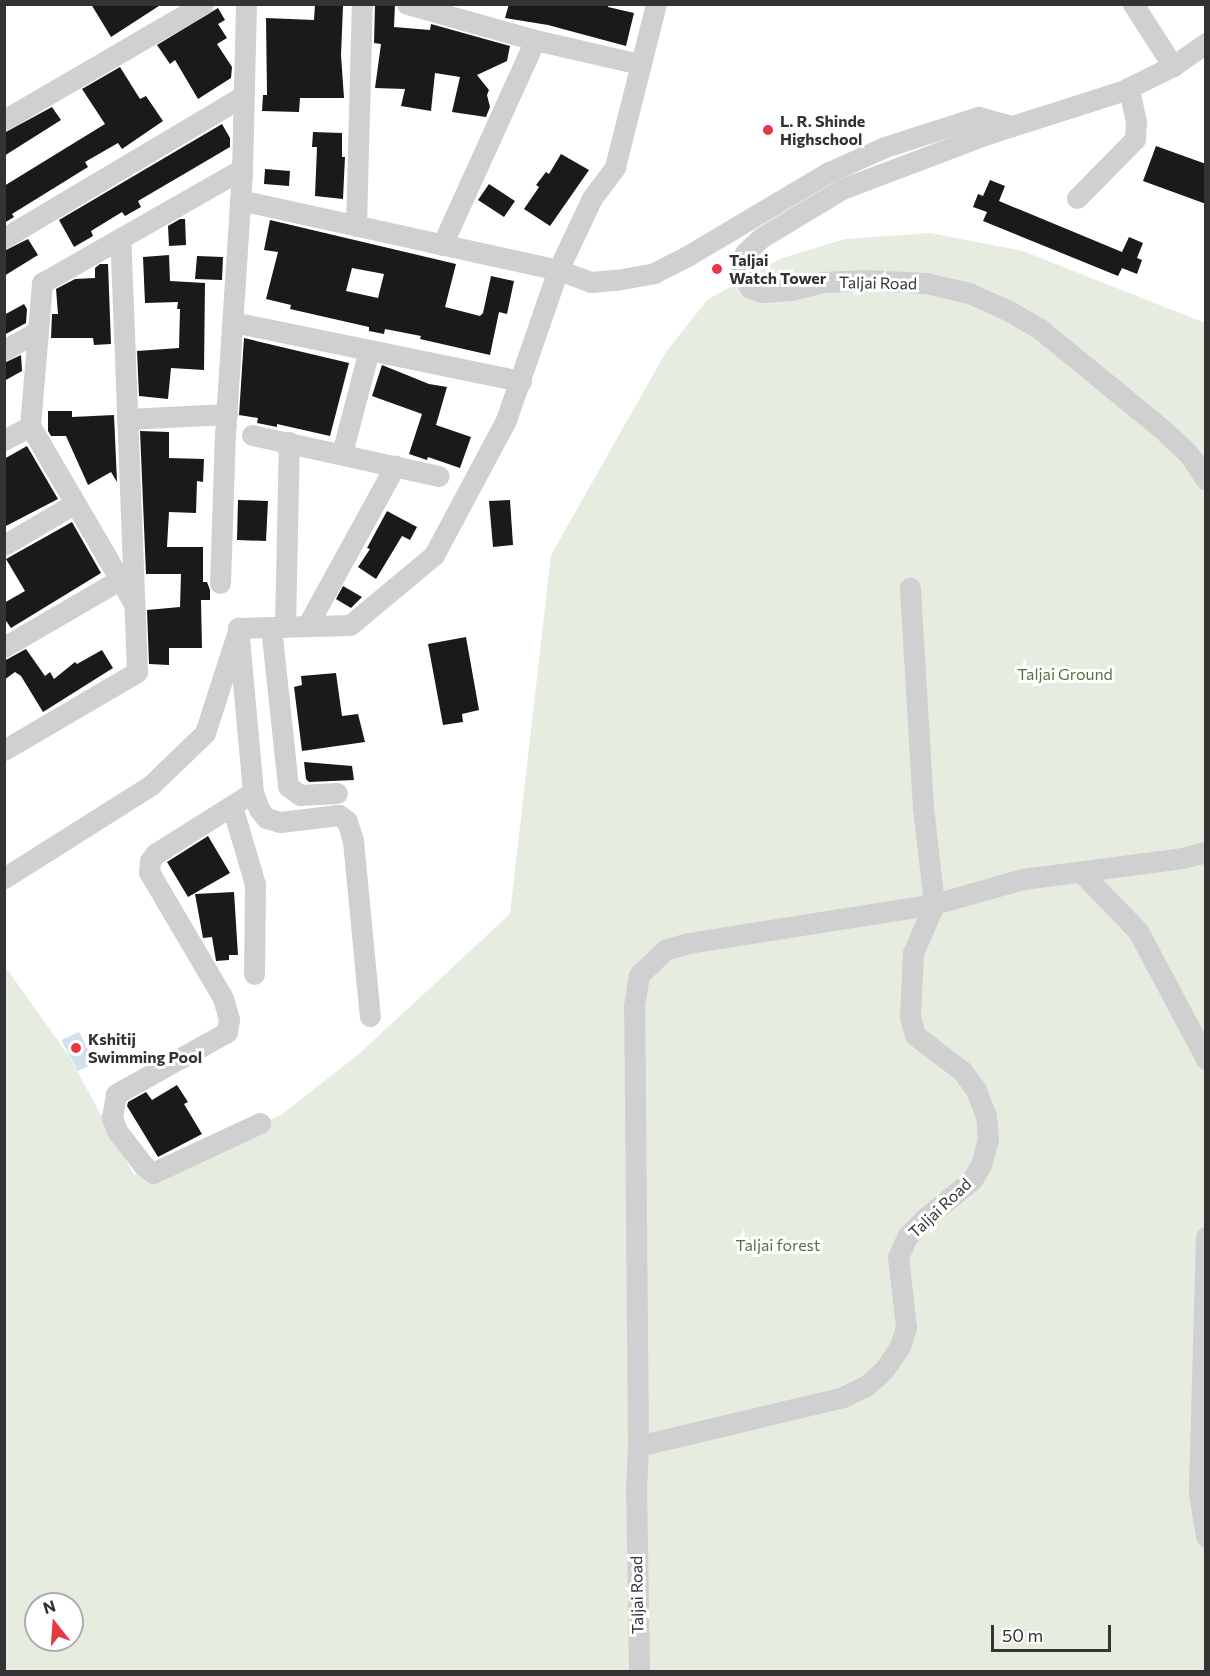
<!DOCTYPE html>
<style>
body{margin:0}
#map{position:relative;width:1210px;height:1676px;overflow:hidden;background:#fff;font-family:Commissioner,sans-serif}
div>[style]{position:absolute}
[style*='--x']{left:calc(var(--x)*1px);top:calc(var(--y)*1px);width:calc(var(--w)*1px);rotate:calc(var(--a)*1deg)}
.green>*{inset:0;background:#e6ecdf}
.water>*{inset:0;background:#cfe2ee}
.building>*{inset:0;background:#1a1a1a}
.minor>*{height:21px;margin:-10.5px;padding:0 10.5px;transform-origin:10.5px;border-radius:10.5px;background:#d0d0d0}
.dots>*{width:16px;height:16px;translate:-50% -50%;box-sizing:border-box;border:3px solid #fff;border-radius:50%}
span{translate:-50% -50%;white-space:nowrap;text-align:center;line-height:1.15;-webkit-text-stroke:6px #fff;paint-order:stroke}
.poi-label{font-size:16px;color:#333;font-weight:700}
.left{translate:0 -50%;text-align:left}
.street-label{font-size:16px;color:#333}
.park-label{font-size:16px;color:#56703f}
.frame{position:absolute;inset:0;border:6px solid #333;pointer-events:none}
.north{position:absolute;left:24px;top:1592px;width:60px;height:60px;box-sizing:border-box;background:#fff;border:2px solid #adadad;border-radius:50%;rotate:343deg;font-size:16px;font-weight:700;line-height:24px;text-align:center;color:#333}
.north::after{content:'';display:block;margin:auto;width:21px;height:27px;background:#e63946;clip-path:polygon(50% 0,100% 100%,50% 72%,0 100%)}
.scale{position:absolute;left:991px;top:1625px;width:120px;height:27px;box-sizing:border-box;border:3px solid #333;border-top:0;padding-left:8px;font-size:18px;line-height:21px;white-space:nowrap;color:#333;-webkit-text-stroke:4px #fff;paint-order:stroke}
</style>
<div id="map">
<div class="green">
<div style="clip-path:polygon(evenodd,930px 233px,1023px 251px,1205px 323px,1205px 1671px,5px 1671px,4px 965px,69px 1056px,134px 1175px,281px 1115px,360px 1053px,510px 914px,551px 555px,666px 352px,707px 300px,780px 259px,845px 239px,930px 233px,36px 1604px,72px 1604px,72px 1640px,36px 1640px,36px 1604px)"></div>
</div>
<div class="water">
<div style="clip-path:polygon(79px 1032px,95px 1063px,78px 1071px,61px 1040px)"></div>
</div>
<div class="building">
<div style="clip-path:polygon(91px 4px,162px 4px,111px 37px)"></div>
<div style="clip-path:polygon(315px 4px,343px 6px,341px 55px,344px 98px,300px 98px,299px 112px,262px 111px,263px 95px,267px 95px,266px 18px,314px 20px)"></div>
<div style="clip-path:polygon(375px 4px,395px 5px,394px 27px,430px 30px,431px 24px,510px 46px,507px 61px,477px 75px,489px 90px,487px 95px,490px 107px,486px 117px,452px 112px,460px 77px,435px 73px,431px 111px,401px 106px,405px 89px,375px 88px,381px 44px,374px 43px)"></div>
<div style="clip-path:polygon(509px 4px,609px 4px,608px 7px,634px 13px,626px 46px,548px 25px,505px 18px)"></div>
<div style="clip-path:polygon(218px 8px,225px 20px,218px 24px,227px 38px,217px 44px,232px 67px,231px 78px,198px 99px,175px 60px,170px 64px,157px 45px)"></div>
<div style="clip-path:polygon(120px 67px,140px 99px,146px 96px,163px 121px,122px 149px,118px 143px,85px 162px,88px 167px,12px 214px,14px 217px,4px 223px,4px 186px,105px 124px,82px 89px)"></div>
<div style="clip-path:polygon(52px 107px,61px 120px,4px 156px,4px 133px)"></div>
<div style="clip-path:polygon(222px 124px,230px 138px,230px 147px,138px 201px,141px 207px,125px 216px,122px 212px,91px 231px,93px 236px,74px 247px,59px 220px)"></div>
<div style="clip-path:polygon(313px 132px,342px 133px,342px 157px,345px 157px,343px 199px,315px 196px,317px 147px,312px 147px)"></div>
<div style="clip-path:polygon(1156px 146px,1206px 164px,1206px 204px,1143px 181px)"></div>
<div style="clip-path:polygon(561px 154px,589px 170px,550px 226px,524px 209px,539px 187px,536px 185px,546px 172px,549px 174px)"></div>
<div style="clip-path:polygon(265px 169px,290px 171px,289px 186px,264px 184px)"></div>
<div style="clip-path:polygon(990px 180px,1005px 186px,999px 201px,1122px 252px,1129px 237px,1143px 243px,1137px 258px,1142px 260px,1137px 274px,1122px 268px,1118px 276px,983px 221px,987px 212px,973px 207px,978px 194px,983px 196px)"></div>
<div style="clip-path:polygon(489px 184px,515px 201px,504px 217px,478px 200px)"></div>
<div style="clip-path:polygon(180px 219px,185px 219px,186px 245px,169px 246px,168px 226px)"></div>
<div style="clip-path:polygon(evenodd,270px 220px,456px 264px,445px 307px,480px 316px,483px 313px,491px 276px,514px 281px,507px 314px,499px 312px,490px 355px,420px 339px,421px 336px,385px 329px,384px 334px,369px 331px,369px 327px,290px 309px,291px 305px,266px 299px,278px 252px,264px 250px,270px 220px,352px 268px,384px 274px,378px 298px,346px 291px,352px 268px)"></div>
<div style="clip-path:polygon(28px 239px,38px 255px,4px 276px,4px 251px)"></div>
<div style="clip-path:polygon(169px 255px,170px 281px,205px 283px,204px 370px,171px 368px,168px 399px,139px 396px,137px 351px,179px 348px,180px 309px,177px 309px,178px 302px,145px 303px,143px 257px)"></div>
<div style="clip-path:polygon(197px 256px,223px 257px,222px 280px,195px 279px)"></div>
<div style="clip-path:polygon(100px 264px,108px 264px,111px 344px,94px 345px,93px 338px,51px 338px,52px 314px,58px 314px,56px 289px,75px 279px,95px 278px,95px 268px)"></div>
<div style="clip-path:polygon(24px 304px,27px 309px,26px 323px,4px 335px,4px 315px)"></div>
<div style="clip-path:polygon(244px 338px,349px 363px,330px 436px,277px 424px,277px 427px,257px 423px,258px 418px,239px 415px)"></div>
<div style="clip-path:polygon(21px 355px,22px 371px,4px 381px,4px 363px)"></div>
<div style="clip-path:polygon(382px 365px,429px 384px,447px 387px,436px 425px,471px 437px,460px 468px,428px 457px,427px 460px,409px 454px,422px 414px,372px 396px)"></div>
<div style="clip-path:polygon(48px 411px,72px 411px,72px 417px,114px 415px,117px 482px,111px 472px,88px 485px,66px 436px,51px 436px,48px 431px)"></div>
<div style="clip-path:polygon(140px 431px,169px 432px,169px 458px,204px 459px,203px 482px,197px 481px,196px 513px,169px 512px,167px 547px,203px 547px,203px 582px,207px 582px,210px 590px,210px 600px,201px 600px,202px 648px,169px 648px,169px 665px,149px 664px,147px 610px,180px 607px,181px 574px,146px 574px)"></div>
<div style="clip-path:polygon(27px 446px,58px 499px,4px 527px,4px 459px)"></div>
<div style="clip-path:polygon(238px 500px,268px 501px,266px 541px,237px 540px)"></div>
<div style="clip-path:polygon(510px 500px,513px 545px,493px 547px,489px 501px)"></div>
<div style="clip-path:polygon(387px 511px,417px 527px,410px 540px,402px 536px,376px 579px,358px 567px,370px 549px,367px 548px)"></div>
<div style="clip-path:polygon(72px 522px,101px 573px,11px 628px,4px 618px,4px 603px,25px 591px,6px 559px)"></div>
<div style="clip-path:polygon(343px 586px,362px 597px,351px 608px,336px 599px)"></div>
<div style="clip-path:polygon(466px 637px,479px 710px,462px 714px,463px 722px,443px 725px,428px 644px)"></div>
<div style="clip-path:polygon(26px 649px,45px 676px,50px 672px,54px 679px,75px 662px,77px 664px,102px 650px,113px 668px,43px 712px,21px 676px,15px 672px,4px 680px,4px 661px)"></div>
<div style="clip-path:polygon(336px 673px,342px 716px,358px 714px,365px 742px,302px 751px,294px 687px,302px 685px,301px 676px)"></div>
<div style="clip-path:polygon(304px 762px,352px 766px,354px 780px,309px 782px,306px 779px)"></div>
<div style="clip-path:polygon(208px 836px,230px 873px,188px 897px,167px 862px)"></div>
<div style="clip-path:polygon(234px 892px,238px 955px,229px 955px,229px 960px,216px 961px,212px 937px,203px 938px,195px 894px)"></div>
<div style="clip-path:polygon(177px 1085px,188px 1102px,184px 1104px,202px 1134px,158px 1157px,127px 1106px,128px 1102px,146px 1092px,152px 1100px)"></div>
</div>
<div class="minor">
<div style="--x:407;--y:4;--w:133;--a:15.7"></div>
<div style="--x:535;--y:40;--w:108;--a:12.9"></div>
<div style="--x:1133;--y:4;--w:74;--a:57.2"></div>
<div style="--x:1206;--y:43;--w:40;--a:145.1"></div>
<div style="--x:1173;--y:66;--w:57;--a:153.9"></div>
<div style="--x:1122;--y:91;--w:139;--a:162.3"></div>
<div style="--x:990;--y:133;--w:158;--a:159.3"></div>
<div style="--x:842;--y:189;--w:93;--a:149"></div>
<div style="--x:762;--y:237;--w:23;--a:137"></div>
<div style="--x:745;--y:253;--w:18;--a:103"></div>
<div style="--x:741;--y:271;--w:19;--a:62"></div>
<div style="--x:750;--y:288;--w:14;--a:17"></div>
<div style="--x:763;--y:292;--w:28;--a:-4"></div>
<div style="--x:791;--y:290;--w:33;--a:-14"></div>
<div style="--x:823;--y:282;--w:41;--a:-2.8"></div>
<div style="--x:864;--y:280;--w:62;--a:2.8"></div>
<div style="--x:926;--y:283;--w:44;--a:13.1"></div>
<div style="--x:969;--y:293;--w:44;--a:24.2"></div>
<div style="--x:1009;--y:311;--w:36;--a:30"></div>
<div style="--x:1040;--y:329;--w:156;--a:39.3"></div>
<div style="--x:1161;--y:428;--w:37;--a:43"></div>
<div style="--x:1188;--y:453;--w:32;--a:56"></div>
<div style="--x:4;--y:120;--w:230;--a:-30.2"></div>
<div style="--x:1077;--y:198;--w:83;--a:-45.5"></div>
<div style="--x:1135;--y:139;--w:17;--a:-87"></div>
<div style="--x:1136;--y:122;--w:35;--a:-102"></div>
<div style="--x:240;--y:200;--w:326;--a:12.4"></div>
<div style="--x:558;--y:270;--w:35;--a:20"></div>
<div style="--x:591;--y:282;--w:25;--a:-5"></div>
<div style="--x:616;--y:280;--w:39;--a:-10"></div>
<div style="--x:654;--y:273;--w:39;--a:-27"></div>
<div style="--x:689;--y:255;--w:163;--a:-30.7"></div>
<div style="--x:829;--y:172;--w:61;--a:-24.1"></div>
<div style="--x:885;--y:147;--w:98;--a:-17.9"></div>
<div style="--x:978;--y:117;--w:35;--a:15"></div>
<div style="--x:356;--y:226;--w:222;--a:-88.5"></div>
<div style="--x:4;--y:238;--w:278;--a:-30.7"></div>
<div style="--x:442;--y:245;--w:225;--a:-65.6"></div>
<div style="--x:233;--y:322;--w:294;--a:11.6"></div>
<div style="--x:4;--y:350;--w:39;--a:-29"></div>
<div style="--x:127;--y:419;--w:100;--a:-2.9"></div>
<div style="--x:252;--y:435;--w:191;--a:12.4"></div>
<div style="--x:4;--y:440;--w:30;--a:-28"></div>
<div style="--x:342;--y:453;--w:106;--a:-75.3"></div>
<div style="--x:4;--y:545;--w:81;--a:-30.4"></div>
<div style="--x:220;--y:583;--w:148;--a:-88.1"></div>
<div style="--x:225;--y:435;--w:267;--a:-86.3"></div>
<div style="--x:242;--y:169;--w:165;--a:-88.6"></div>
<div style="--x:133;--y:602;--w:204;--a:-120.3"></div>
<div style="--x:30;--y:426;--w:144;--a:-85.2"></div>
<div style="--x:42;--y:283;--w:230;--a:-29.7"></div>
<div style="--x:307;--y:626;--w:183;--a:-61.2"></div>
<div style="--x:271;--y:627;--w:160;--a:83.9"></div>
<div style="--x:288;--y:786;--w:15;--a:37"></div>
<div style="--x:300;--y:795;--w:37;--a:-3"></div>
<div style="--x:285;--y:627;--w:185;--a:-88.8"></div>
<div style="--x:4;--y:647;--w:133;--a:-30.2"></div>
<div style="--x:4;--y:750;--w:154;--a:-30.4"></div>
<div style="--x:137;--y:672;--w:434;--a:-92.2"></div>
<div style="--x:253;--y:792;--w:18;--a:71"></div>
<div style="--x:259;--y:809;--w:11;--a:52"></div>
<div style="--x:266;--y:818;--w:15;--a:16"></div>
<div style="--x:280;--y:822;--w:59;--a:-6.8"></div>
<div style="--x:339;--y:815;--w:10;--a:37"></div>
<div style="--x:347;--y:821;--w:21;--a:73"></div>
<div style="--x:353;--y:841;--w:176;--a:84.5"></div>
<div style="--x:232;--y:806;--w:81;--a:73.6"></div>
<div style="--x:255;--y:884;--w:90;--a:90.6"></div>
<div style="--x:1081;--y:872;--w:82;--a:46"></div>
<div style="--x:1138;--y:931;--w:145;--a:62"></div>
<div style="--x:4;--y:878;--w:174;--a:-32.3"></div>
<div style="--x:151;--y:785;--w:75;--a:-43.9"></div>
<div style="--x:205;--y:733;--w:101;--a:-72.1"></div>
<div style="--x:260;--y:1123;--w:118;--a:155"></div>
<div style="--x:153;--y:1173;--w:11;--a:-142"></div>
<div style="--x:144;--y:1166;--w:44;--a:-127.6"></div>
<div style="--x:117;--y:1131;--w:15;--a:-110"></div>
<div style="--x:112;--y:1117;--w:23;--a:-80"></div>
<div style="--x:116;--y:1094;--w:127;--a:-29.2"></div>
<div style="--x:227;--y:1032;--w:13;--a:-81"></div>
<div style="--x:229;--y:1019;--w:22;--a:-106"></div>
<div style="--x:223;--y:998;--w:146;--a:-120.4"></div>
<div style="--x:149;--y:872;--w:11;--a:-85"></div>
<div style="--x:150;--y:861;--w:9;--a:-54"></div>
<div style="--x:155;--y:854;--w:116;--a:-32.3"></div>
<div style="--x:253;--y:792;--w:165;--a:-95.2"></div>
<div style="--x:238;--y:628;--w:112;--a:-1.5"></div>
<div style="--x:350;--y:625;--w:109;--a:-39.8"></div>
<div style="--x:434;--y:555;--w:153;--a:-61.9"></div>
<div style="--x:506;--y:420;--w:159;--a:-70.9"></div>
<div style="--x:558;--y:270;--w:80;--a:-64.7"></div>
<div style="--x:592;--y:198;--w:39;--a:-53"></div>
<div style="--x:615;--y:167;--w:168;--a:-75.9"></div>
<div style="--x:1206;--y:1237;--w:256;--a:91.6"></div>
<div style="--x:1199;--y:1493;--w:44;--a:80.8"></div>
<div style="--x:638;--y:1446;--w:440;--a:-90.5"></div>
<div style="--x:634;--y:1006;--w:31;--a:-81"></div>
<div style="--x:639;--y:975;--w:36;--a:-44"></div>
<div style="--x:665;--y:950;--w:24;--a:-17"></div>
<div style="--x:688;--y:943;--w:249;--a:-9"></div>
<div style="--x:934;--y:904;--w:97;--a:-96.5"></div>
<div style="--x:923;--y:808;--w:221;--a:-93.4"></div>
<div style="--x:639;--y:1672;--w:182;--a:-90.9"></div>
<div style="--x:636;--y:1490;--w:44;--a:-87.4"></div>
<div style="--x:638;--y:1446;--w:211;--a:-13.4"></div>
<div style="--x:843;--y:1397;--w:25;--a:-26"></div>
<div style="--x:866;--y:1386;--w:24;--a:-42"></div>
<div style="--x:884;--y:1370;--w:29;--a:-56"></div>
<div style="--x:900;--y:1346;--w:20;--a:-72"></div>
<div style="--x:906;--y:1327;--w:70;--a:-96.5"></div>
<div style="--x:898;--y:1257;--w:22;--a:-66"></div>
<div style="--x:907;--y:1237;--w:25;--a:-47"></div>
<div style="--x:924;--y:1219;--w:62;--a:-39.1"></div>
<div style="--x:972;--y:1180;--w:17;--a:-59"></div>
<div style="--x:981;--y:1165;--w:27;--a:-75"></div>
<div style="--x:988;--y:1139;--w:23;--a:-95"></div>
<div style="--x:986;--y:1116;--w:28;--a:-111"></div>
<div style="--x:976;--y:1090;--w:24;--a:-126"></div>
<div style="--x:962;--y:1071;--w:59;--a:-142.5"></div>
<div style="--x:915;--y:1035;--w:20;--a:-105"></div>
<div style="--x:910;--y:1016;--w:63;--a:-87.3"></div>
<div style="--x:913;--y:953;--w:53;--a:-66.8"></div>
<div style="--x:934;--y:904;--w:92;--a:-15.7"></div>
<div style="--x:1023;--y:879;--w:160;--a:-7.5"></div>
<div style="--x:1182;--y:858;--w:25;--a:-14"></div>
</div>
<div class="dots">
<div style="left:768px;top:130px;background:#e63946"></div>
<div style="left:717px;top:269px;background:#e63946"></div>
<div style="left:76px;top:1048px;background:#e63946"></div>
</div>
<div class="poi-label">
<span class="left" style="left:780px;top:130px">L. R. Shinde<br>Highschool</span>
<span class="left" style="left:729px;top:269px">Taljai<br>Watch Tower</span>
<span class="left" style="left:88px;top:1048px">Kshitij<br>Swimming Pool</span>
</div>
<div class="street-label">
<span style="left:878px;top:283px;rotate:1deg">Taljai Road</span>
<span style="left:940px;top:1208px;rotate:-43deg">Taljai Road</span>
<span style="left:637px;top:1595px;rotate:-91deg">Taljai Road</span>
</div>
<div class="park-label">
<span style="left:1065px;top:674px">Taljai Ground</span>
<span style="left:778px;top:1245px">Taljai forest</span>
</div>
<div class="frame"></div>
<div class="north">N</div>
<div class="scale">50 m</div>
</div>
